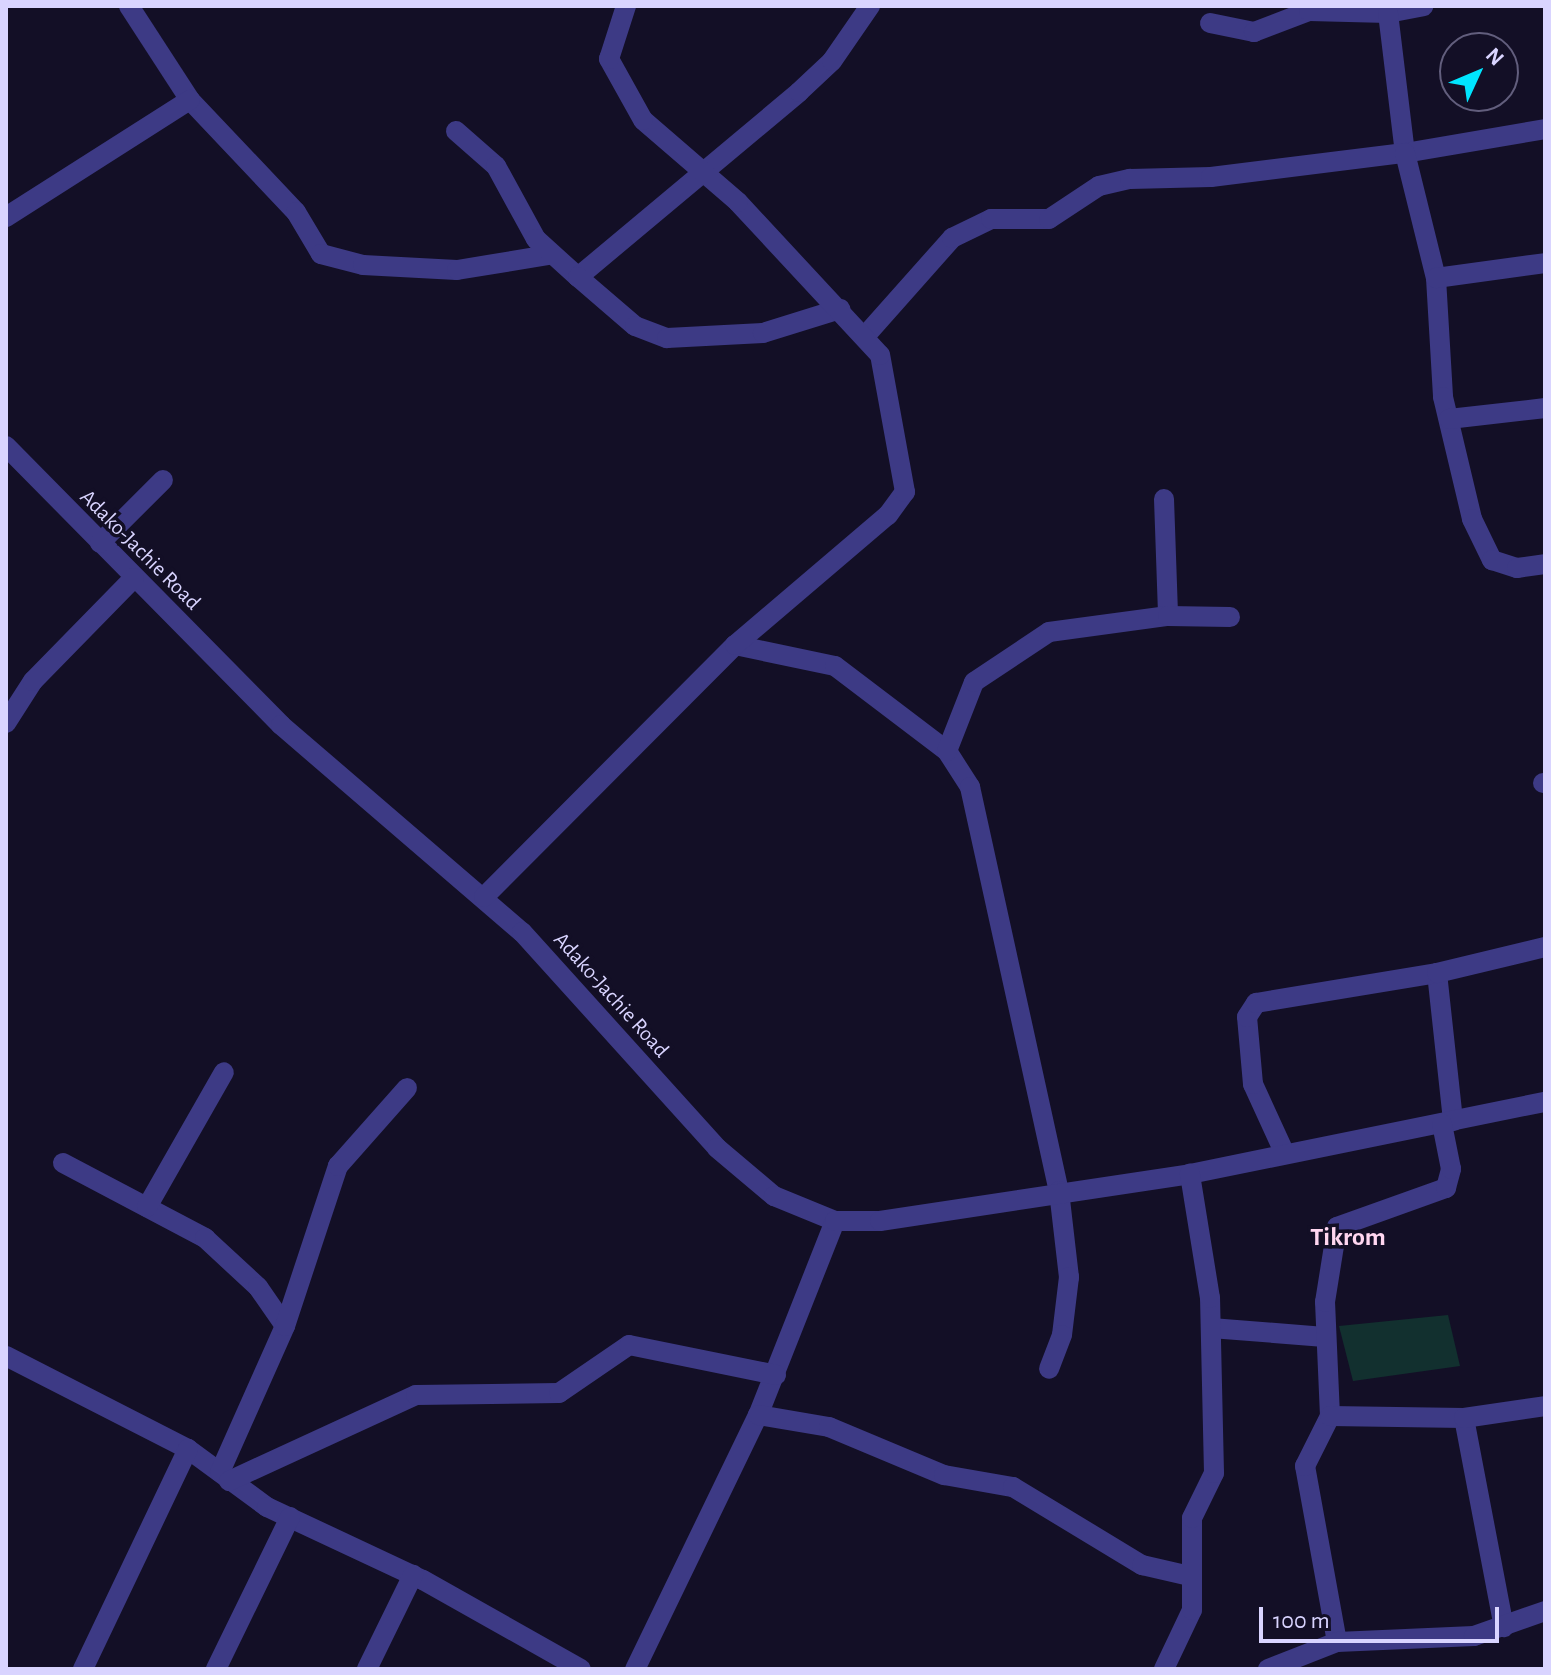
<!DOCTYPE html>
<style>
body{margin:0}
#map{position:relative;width:1551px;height:1675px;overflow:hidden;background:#130f26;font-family:"Alegreya Sans",sans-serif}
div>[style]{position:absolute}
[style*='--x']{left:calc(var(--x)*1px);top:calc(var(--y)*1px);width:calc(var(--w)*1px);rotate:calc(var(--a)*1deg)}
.green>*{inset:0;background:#12302f}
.minor>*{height:20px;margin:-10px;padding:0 10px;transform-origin:10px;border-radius:10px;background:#3d3a85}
span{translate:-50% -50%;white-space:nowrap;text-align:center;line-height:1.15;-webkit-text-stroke:7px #130f26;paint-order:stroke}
.street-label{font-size:22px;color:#d9d4ff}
.quarter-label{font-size:26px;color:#ffd6f0;font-weight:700}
.frame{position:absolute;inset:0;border:8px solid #d9d4ff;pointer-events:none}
.north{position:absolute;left:1439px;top:32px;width:80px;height:80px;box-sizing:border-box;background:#130f26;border:2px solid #625e7d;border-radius:50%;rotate:46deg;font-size:22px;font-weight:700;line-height:32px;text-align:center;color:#d9d4ff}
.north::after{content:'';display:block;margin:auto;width:28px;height:36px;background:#00e5ff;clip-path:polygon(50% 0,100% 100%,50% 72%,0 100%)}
.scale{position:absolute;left:1259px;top:1607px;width:240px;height:36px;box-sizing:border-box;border:4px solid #d9d4ff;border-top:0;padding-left:10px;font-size:24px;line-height:28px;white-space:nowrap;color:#d9d4ff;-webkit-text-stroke:6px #130f26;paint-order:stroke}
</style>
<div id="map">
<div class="green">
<div style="clip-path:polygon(1448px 1315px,1460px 1366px,1353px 1381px,1339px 1326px)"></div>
</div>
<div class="minor">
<div style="--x:129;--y:6;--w:112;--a:57"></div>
<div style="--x:190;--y:100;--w:154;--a:46.6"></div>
<div style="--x:296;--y:212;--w:49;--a:59.2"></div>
<div style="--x:321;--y:254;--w:43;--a:14.7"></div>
<div style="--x:363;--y:265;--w:94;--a:3"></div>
<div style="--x:457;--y:270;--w:93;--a:-9.3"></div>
<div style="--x:1385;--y:6;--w:8;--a:67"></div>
<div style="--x:1388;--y:13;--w:36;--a:-11"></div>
<div style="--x:1210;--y:23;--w:45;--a:11.6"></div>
<div style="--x:1254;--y:32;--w:59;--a:-20.9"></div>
<div style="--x:1309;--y:11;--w:79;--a:1.5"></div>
<div style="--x:1388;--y:13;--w:141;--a:83.1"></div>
<div style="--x:1405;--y:153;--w:142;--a:-9.7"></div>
<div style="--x:456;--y:131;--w:53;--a:41.2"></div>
<div style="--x:496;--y:166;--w:83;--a:61.3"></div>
<div style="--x:536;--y:239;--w:57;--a:42.1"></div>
<div style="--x:578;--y:277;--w:288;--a:-39.9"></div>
<div style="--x:799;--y:92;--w:45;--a:-43.2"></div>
<div style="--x:832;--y:61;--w:67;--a:-55.4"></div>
<div style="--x:6;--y:217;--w:218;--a:-32.5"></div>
<div style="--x:578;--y:277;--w:75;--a:40.7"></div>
<div style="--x:635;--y:326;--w:34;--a:21"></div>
<div style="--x:667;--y:338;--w:96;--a:-3"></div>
<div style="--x:763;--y:333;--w:81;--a:-17.3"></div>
<div style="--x:1436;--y:278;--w:119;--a:86.6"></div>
<div style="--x:1443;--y:397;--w:125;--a:76.6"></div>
<div style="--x:1472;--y:519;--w:46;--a:64"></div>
<div style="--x:1492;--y:560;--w:26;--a:18"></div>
<div style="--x:1517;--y:568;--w:28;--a:-8"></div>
<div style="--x:866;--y:335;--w:130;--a:-48.4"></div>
<div style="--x:952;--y:238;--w:43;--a:-26"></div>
<div style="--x:991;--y:219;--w:58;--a:0"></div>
<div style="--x:1049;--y:219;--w:60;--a:-33.4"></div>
<div style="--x:1099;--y:186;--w:32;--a:-13"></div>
<div style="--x:1130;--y:179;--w:81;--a:-1.4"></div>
<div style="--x:1211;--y:177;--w:195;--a:-7.1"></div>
<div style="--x:1405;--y:153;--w:129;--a:76.1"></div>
<div style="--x:1436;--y:278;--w:110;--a:-7.8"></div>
<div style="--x:1449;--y:419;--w:97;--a:-6.5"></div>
<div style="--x:6;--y:446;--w:392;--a:45.4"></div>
<div style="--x:281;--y:725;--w:318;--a:40.7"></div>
<div style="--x:522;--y:932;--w:291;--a:47.9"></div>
<div style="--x:717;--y:1148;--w:75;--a:40.1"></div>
<div style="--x:774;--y:1196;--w:66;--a:22.3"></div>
<div style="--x:835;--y:1221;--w:209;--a:111.6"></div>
<div style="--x:758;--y:1415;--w:282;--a:115.8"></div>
<div style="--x:1164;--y:499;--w:117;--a:88"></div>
<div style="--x:100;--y:543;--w:89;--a:-45"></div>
<div style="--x:735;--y:645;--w:102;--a:11.9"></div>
<div style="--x:835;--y:666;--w:141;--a:37.2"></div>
<div style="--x:947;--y:751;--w:43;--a:57.4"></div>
<div style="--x:970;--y:787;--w:414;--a:77.6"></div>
<div style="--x:1059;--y:1191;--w:87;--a:83.4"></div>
<div style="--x:1069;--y:1277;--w:58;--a:96.9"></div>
<div style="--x:1062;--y:1335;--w:36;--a:111"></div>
<div style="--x:6;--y:723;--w:50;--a:-57.3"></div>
<div style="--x:33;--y:681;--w:144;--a:-45.6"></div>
<div style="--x:947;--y:751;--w:74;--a:-68.6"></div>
<div style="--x:974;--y:682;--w:90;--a:-33.7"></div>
<div style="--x:1049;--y:632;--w:120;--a:-7.7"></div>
<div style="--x:1168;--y:616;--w:62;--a:0.9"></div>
<div style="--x:1543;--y:783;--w:2;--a:0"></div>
<div style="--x:484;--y:897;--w:356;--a:-45.1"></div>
<div style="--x:735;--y:645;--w:201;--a:-40.4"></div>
<div style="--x:888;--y:515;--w:29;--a:-54"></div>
<div style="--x:905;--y:492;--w:139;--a:-100.3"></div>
<div style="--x:880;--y:355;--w:209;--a:-132.9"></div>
<div style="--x:738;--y:202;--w:125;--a:-139.2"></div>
<div style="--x:643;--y:120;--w:70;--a:-119.1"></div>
<div style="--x:609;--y:59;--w:56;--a:-72.2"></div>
<div style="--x:1437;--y:973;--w:149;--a:83.8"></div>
<div style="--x:1285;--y:1154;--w:77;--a:-114.6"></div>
<div style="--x:1253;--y:1084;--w:67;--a:-95.1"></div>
<div style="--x:1247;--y:1017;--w:17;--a:-57"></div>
<div style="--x:1256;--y:1003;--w:183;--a:-9.4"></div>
<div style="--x:1437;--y:973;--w:111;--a:-13.5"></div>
<div style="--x:63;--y:1163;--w:161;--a:27.8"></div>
<div style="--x:205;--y:1238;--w:72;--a:42.8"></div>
<div style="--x:258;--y:1287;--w:47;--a:55.3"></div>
<div style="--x:147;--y:1207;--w:155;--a:-60.3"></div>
<div style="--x:835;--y:1221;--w:45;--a:0"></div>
<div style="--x:880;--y:1221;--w:314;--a:-8.6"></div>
<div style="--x:1190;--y:1174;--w:362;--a:-11.5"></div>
<div style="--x:1211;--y:1328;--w:114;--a:4.5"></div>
<div style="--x:6;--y:1356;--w:204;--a:27.1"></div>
<div style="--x:188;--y:1449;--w:98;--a:36.3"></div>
<div style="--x:267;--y:1507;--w:172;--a:25.1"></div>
<div style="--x:423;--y:1580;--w:181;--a:29.4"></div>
<div style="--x:758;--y:1415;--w:72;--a:9.6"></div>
<div style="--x:829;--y:1427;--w:125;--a:22.7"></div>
<div style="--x:944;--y:1475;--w:70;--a:9.9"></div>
<div style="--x:1013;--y:1487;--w:151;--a:31.2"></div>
<div style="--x:1142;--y:1565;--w:49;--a:12.9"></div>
<div style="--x:1330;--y:1416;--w:114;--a:-92.5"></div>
<div style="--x:1325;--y:1302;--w:76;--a:-80.9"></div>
<div style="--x:1337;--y:1227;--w:116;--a:-19.7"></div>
<div style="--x:1446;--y:1188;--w:20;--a:-75"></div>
<div style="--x:1451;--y:1169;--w:46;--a:-101.3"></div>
<div style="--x:1464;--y:1418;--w:213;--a:79.2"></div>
<div style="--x:220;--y:1472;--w:160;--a:-66"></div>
<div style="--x:285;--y:1326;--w:169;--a:-71.7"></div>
<div style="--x:338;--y:1166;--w:104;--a:-48.5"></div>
<div style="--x:229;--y:1481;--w:206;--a:-24.7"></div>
<div style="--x:416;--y:1395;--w:143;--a:-0.8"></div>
<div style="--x:559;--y:1393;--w:85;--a:-34.4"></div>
<div style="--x:629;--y:1345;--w:150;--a:11.5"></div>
<div style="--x:1337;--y:1642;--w:179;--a:-100.3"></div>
<div style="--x:1305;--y:1466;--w:56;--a:-63.4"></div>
<div style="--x:1330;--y:1416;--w:134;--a:0.9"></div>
<div style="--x:1464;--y:1418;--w:82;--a:-8.4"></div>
<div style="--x:83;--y:1669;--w:244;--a:-64.5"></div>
<div style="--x:216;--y:1669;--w:169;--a:-64"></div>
<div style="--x:367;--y:1669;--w:105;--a:-63.9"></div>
<div style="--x:1164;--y:1669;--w:65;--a:-64.6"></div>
<div style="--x:1192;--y:1610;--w:92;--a:-90"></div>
<div style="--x:1192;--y:1518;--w:50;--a:-63.9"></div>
<div style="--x:1214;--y:1473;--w:175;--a:-91.3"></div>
<div style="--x:1210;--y:1298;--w:126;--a:-99.2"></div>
<div style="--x:1268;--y:1669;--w:74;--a:-21.4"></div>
<div style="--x:1337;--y:1642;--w:137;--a:-2.5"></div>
<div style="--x:1474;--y:1636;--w:75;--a:-19.4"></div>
</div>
<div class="street-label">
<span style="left:140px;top:550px;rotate:45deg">Adako-Jachie Road</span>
<span style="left:611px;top:995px;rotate:48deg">Adako-Jachie Road</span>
</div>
<div class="quarter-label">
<span style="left:1348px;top:1238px">Tikrom</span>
</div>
<div class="frame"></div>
<div class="north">N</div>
<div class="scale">100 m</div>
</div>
